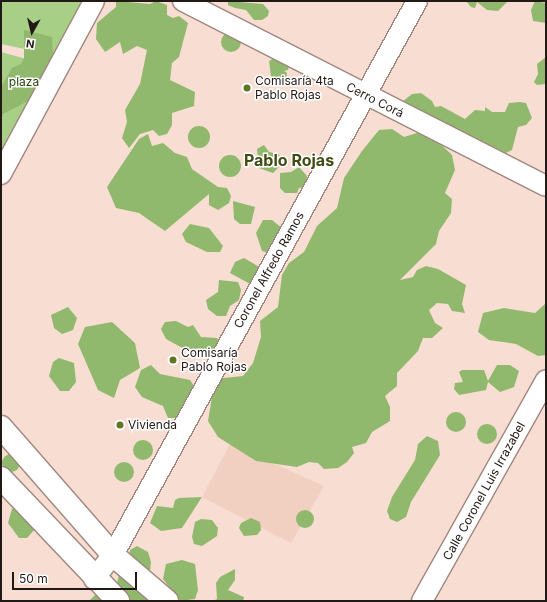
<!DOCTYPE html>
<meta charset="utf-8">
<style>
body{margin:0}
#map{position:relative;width:547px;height:602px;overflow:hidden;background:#f7ddd2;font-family:Inter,sans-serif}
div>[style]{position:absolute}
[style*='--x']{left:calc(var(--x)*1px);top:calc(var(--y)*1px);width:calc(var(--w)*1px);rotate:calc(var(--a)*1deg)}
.built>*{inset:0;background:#f1cfc1}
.green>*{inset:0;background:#a7cf86}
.forest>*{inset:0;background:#90b96d}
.round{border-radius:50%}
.roads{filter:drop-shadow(1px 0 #9f877e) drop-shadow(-1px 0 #9f877e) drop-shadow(0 1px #9f877e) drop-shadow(0 -1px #9f877e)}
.minor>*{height:20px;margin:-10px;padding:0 10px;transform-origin:10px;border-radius:10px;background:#fff}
.tertiary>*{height:22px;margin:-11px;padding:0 11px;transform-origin:11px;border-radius:11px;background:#fff}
.dots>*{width:11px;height:11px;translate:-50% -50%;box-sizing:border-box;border:2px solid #fff;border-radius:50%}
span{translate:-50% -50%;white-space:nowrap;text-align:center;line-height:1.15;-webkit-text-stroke:3px #fff;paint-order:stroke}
.poi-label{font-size:12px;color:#221916}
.left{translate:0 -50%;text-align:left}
.park-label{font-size:12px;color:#274109}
.street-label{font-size:12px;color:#221916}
.district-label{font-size:16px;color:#404c14;font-weight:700}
.frame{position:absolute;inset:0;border:2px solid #221916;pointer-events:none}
.north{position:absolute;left:12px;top:12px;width:40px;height:40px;-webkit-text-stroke:3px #fff;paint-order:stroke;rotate:188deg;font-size:11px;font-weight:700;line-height:16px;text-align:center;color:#221916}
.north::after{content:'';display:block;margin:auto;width:14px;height:18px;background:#221916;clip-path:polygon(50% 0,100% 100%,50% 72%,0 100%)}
.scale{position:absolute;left:12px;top:572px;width:125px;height:18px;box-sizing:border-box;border:2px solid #221916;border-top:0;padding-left:5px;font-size:12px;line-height:14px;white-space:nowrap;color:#221916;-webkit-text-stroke:3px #fff;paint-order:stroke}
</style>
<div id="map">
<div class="built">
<div style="clip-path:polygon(230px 444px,324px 486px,291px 543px,202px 497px)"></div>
</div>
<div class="green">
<div style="clip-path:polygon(1px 1px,84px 1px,53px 55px,1px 44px)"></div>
<div style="clip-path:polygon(1px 52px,59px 68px,1px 168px)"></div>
</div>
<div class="forest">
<div style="clip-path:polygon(116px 1px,150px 4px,156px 1px,167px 5px,167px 15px,173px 18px,179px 16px,188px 23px,179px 57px,172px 63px,170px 80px,195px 92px,194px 106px,172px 113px,172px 125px,167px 134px,159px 136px,153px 130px,140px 134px,129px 148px,122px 138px,127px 122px,125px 110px,140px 84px,147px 50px,137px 46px,123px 54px,120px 42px,105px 52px,96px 39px,97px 23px,116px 7px)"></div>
<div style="clip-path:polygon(228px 1px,263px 4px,269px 11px,268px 16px,262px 20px,254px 20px,246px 10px,235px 8px,228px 5px)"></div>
<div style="clip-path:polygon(466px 1px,508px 1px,498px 11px,487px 10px,477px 2px,475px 8px,471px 7px)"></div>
<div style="clip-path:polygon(535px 1px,546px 3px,546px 23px,533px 21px,531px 10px)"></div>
<div style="clip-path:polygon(24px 30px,52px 37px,53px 55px,30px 100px,3px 114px,1px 120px,1px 87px,12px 68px,21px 64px,24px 58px)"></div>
<div class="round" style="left:221px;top:32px;width:20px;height:20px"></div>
<div style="clip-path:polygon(278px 56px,290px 63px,288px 70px,284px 71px,287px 73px,286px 81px,272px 84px,269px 61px)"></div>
<div style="clip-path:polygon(546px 57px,546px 84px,537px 85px,534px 82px,538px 74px,537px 64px)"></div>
<div style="clip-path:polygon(421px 93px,432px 101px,435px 107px,441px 106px,465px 119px,475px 110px,485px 111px,485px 107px,492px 112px,505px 112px,509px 103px,520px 102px,526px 103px,532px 118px,526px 125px,518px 127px,512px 150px,506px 153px,492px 146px,485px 147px,402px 102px,412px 94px)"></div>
<div class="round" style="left:188px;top:126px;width:22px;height:22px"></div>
<div style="clip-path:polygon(392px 129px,404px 137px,417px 133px,433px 137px,452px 155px,455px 170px,445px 193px,452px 199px,451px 213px,439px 231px,436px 244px,400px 280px,413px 277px,417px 270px,426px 266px,438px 269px,466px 285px,462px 304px,465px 313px,452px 311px,448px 304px,437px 303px,429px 310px,435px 323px,443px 328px,432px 338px,423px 338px,418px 351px,397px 373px,397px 386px,385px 396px,390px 407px,390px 421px,372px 432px,366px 443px,352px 447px,354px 453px,347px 462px,338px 468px,324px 469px,318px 463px,309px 462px,297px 467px,256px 461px,218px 437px,208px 421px,215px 379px,243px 376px,253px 363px,261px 337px,260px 321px,278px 307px,282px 275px,289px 263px,304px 252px,317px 226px,337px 208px,344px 178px,362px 151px,379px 130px)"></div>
<div style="clip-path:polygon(148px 134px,152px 146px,163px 143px,175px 153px,187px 157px,192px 169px,218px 187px,227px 188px,231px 196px,229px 203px,218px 210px,209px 205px,209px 194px,165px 231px,139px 213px,116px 208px,107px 187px,139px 139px)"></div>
<div style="clip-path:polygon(264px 145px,269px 152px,279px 154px,282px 164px,273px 173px,259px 168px,257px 149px)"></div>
<div class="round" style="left:219px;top:155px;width:22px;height:22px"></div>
<div style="clip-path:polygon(299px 167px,307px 176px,305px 187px,299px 188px,297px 193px,285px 193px,280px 188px,280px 173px,291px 172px)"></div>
<div style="clip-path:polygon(233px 201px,255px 207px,251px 224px,240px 224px,234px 219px)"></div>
<div style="clip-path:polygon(263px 220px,272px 220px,282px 228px,269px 253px,262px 251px,256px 233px)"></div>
<div style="clip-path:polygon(190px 224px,209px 228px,223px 246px,220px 252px,207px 252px,186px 242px,182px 234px)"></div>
<div style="clip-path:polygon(244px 258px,261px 268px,252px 285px,230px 273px,235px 262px)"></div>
<div style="clip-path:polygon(219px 280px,238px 282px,241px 290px,239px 300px,230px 306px,226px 316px,217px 316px,208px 309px,206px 300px,218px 292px)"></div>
<div style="clip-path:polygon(546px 291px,546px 355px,538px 356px,516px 344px,489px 340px,478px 332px,483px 313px,504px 308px,535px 313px,546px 303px)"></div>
<div style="clip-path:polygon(68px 307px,77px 318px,73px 330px,62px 334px,54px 328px,51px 315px)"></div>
<div style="clip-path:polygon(176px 321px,188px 327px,193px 325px,201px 337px,217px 338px,220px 344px,212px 357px,199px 357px,166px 339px,161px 329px,165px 322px)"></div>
<div style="clip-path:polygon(112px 322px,135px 343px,140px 368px,120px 380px,114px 398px,98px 390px,78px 344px,85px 327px)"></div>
<div style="clip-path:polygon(59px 358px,74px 363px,76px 382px,69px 391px,60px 391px,49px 376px,53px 362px)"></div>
<div style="clip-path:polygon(151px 365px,160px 374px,190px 380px,194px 386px,184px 411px,175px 418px,168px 418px,163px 406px,142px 397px,135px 387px,141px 370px)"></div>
<div style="clip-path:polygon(497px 365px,510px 365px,519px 371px,514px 387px,500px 392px,488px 382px,486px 390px,459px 395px,454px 389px,455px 383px,463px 382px,459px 372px,462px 370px,484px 370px,488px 381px)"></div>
<div class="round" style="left:446px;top:412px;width:20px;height:20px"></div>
<div class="round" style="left:477px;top:424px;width:20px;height:20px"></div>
<div style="clip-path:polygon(427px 436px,438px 441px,440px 455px,411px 502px,406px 517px,397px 522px,390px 519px,387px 511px,392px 497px,415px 460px,418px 444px)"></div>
<div class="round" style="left:133px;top:440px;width:20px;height:20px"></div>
<div class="round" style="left:2px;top:454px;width:18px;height:18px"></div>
<div class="round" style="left:114px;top:462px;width:20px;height:20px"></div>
<div style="clip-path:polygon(202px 497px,182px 528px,161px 531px,150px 523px,157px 506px,173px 508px,175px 500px,179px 498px)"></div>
<div style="clip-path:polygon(18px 505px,35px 529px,27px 538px,19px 538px,8px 523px,12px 509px)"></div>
<div class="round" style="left:296px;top:510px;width:18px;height:18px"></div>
<div style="clip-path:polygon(251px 518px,260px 522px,261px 530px,257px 535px,244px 536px,239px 528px,241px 523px)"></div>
<div style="clip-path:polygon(201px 519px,212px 520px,218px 528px,217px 536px,202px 546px,194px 544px,192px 537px,195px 522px)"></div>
<div style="clip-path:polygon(137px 546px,148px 552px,151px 562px,150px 571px,138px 576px,129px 557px,130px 550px)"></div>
<div style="clip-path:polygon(182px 560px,195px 564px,198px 590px,195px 599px,180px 601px,163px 579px,166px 564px)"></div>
<div style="clip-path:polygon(235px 569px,235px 580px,228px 590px,244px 597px,243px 601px,213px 601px,217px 599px,216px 583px,220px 577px)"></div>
<div style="clip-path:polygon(120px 570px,158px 601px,89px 601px,97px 593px,116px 587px)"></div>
</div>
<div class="roads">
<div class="minor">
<div style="--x:183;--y:1;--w:407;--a:27"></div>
<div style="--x:1;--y:174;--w:196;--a:-61.7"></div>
<div style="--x:94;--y:579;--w:31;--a:-52"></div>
<div style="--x:113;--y:555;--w:632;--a:-61.24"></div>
<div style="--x:422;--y:601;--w:253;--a:-60.7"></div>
</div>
<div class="tertiary">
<div style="--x:1;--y:427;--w:170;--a:48.8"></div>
<div style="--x:113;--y:555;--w:71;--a:40.4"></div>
<div style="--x:1;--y:478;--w:170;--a:46.4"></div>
</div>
</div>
<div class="dots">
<div style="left:247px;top:88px;background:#637422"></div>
<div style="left:173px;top:360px;background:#637422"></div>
<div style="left:120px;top:425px;background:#637422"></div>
</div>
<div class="poi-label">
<span class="left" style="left:255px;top:88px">Comisaría 4ta<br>Pablo Rojas</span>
<span class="left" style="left:181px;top:360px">Comisaría<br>Pablo Rojas</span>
<span class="left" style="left:128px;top:425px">Vivienda</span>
</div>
<div class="park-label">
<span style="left:24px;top:82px">plaza</span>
</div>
<div class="street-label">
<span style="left:375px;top:100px;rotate:27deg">Cerro Corá</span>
<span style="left:269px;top:270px;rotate:-61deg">Coronel Alfredo Ramos</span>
<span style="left:484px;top:491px;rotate:-61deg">Calle Coronel Luis Irrazabel</span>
</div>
<div class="district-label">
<span style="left:289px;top:160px">Pablo Rojas</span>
</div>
<div class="frame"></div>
<div class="north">N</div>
<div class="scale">50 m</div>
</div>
